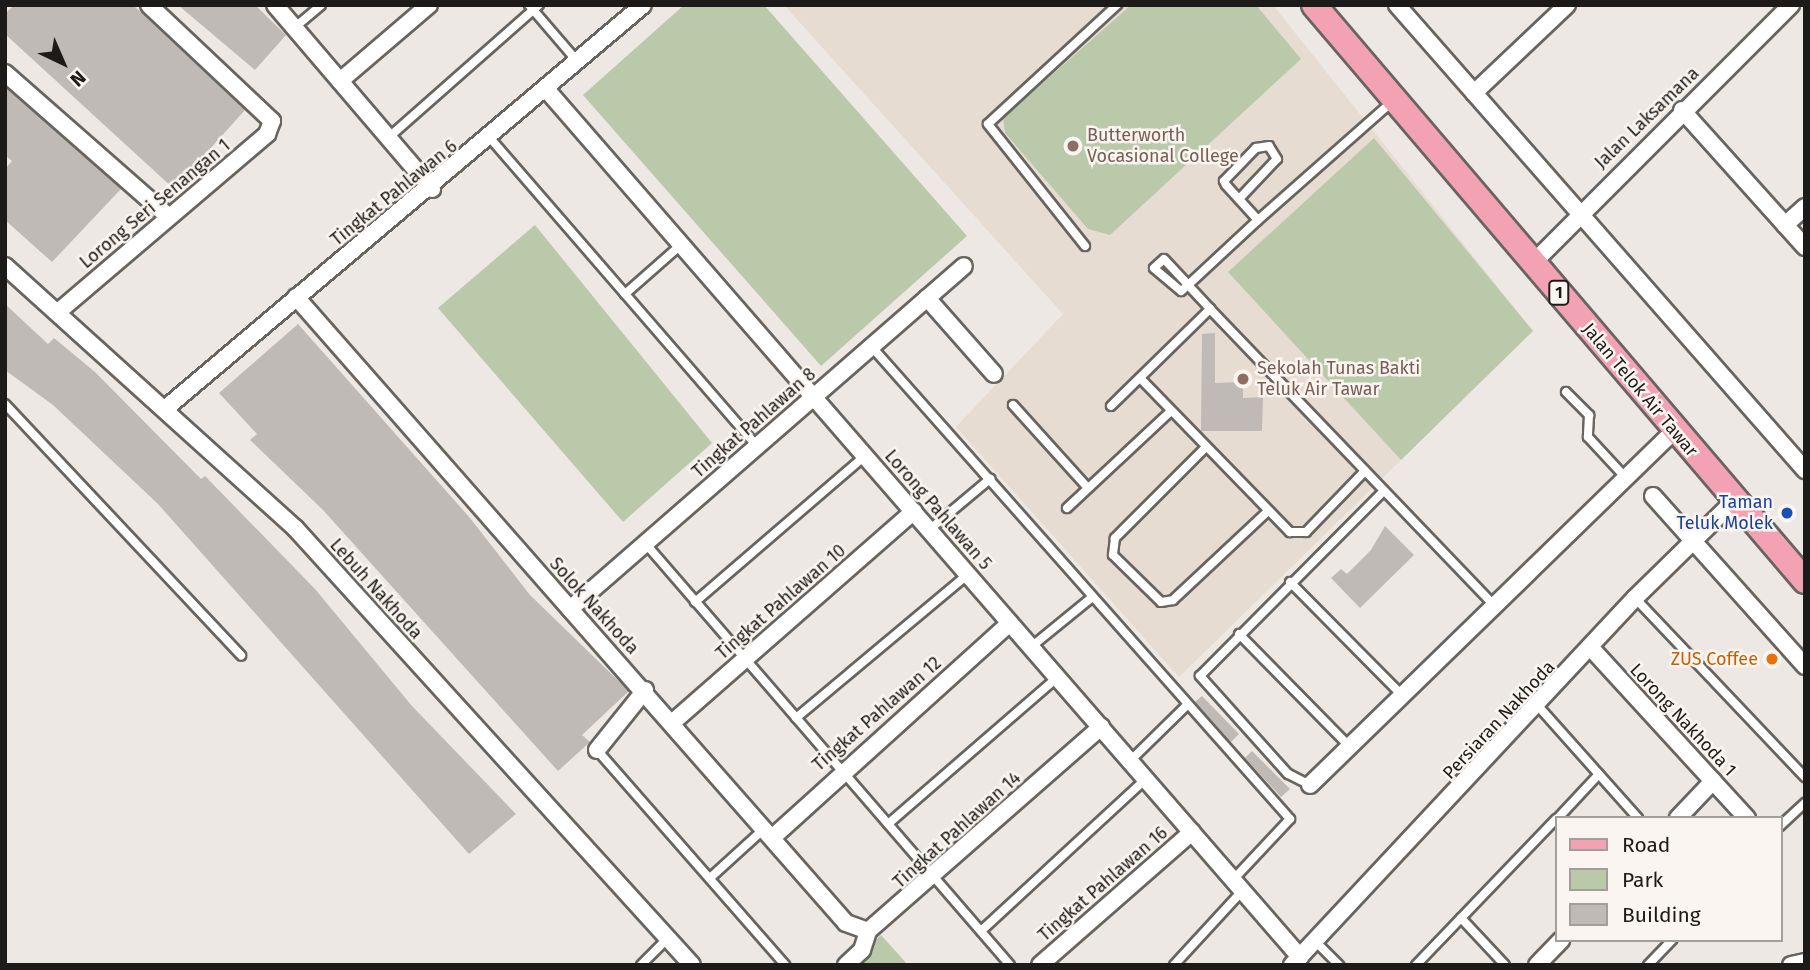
<!DOCTYPE html>
<style>
body{margin:0}
#map{position:relative;width:1810px;height:970px;overflow:hidden;background:#ede8e3;font-family:"Fira Sans",sans-serif}
div>[style]{position:absolute}
[style*='--x']{left:calc(var(--x)*1px);top:calc(var(--y)*1px);width:calc(var(--w)*1px);rotate:calc(var(--a)*1deg)}
.built>*{inset:0;background:#e6dcd1}
.green>*{inset:0;background:#bac9a9}
.building>*{inset:0;background:#bfbab6}
.roads{filter:drop-shadow(2px 0 #686460) drop-shadow(-2px 0 #686460) drop-shadow(0 2px #686460) drop-shadow(0 -2px #686460)}
.service>*{height:8px;margin:-4px;padding:0 4px;transform-origin:4px;border-radius:4px;background:#fff}
.minor>*{height:16px;margin:-8px;padding:0 8px;transform-origin:8px;border-radius:8px;background:#fff}
.primary>*{height:24px;margin:-12px;padding:0 12px;transform-origin:12px;border-radius:12px;background:#f3a2b4}
.dots>*{width:19px;height:19px;translate:-50% -50%;box-sizing:border-box;border:4px solid #faf5f0;border-radius:50%}
span{translate:-50% -50%;white-space:nowrap;text-align:center;line-height:1.15;-webkit-text-stroke:5px #faf5f0;paint-order:stroke}
.shield-label span{padding:2px 5px;background:#faf5f0;border:2px solid;border-radius:5px;-webkit-text-stroke-width:0}
.shield-label{font-size:16px;color:#1d1b1a;font-weight:700}
.street-label{font-size:18px;color:#1d1b1a}
.education-label{font-size:18px;color:#785e54}
.left{translate:0 -50%;text-align:left}
.transit-label{font-size:18px;color:#164399}
.right{translate:-100% -50%;text-align:right}
.food-label{font-size:18px;color:#c56008}
.frame{position:absolute;inset:0;border:7px solid #1d1b1a;pointer-events:none}
.legend{position:absolute;left:1555px;top:816px;width:228px;height:126px;box-sizing:border-box;background:#faf5f0;border:2px solid #a29e9a;margin:0;padding:9px 12px;list-style:none;font-size:21px;color:#1d1b1a}
.legend li{display:flex;align-items:center;gap:14px;height:35px}
.legend b{width:35px;border:2px solid #a29e9a}
.north{position:absolute;left:28px;top:28px;width:70px;height:70px;-webkit-text-stroke:5px #faf5f0;paint-order:stroke;rotate:136deg;font-size:19px;font-weight:700;line-height:28px;text-align:center;color:#1d1b1a}
.north::after{content:'';display:block;margin:auto;width:24px;height:32px;background:#1d1b1a;clip-path:polygon(50% 0,100% 100%,50% 72%,0 100%)}
</style>
<div id="map">
<div class="built">
<div style="clip-path:polygon(784px 5px,1273px 5px,1533px 331px,1179px 677px,956px 427px,1063px 314px)"></div>
</div>
<div class="green">
<div style="clip-path:polygon(684px 5px,764px 5px,967px 236px,821px 366px,583px 95px)"></div>
<div style="clip-path:polygon(1131px 5px,1256px 5px,1301px 59px,1110px 235px,1088px 229px,1005px 133px,1003px 118px)"></div>
<div style="clip-path:polygon(1374px 138px,1533px 331px,1401px 460px,1228px 272px)"></div>
<div style="clip-path:polygon(535px 225px,712px 443px,623px 522px,438px 308px)"></div>
<div style="clip-path:polygon(881px 935px,908px 965px,849px 965px)"></div>
</div>
<div class="building">
<div style="clip-path:polygon(14px 5px,133px 5px,245px 110px,174px 189px,5px 34px,5px 14px)"></div>
<div style="clip-path:polygon(178px 5px,255px 5px,286px 35px,255px 70px)"></div>
<div style="clip-path:polygon(5px 87px,121px 189px,52px 262px,5px 220px,5px 169px,12px 161px,5px 155px)"></div>
<div style="clip-path:polygon(5px 304px,48px 344px,54px 338px,95px 372px,201px 479px,205px 476px,315px 589px,412px 706px,516px 814px,469px 854px,158px 504px,53px 405px,5px 370px)"></div>
<div style="clip-path:polygon(298px 324px,470px 518px,530px 595px,629px 691px,582px 735px,590px 742px,558px 771px,323px 510px,250px 440px,257px 434px,219px 393px)"></div>
<div style="clip-path:polygon(1215px 333px,1215px 383px,1243px 382px,1243px 398px,1263px 397px,1262px 431px,1201px 431px,1202px 334px)"></div>
<div style="clip-path:polygon(1385px 526px,1414px 555px,1360px 608px,1331px 578px,1341px 569px,1347px 574px,1371px 550px)"></div>
<div style="clip-path:polygon(1202px 696px,1239px 734px,1231px 742px,1195px 702px)"></div>
<div style="clip-path:polygon(1252px 751px,1290px 789px,1281px 797px,1245px 758px)"></div>
</div>
<div class="roads">
<div class="service">
<div style="--x:529;--y:5;--w:74;--a:49.4"></div>
<div style="--x:294;--y:28;--w:35;--a:-40"></div>
<div style="--x:1393;--y:101;--w:180;--a:138.6"></div>
<div style="--x:1258;--y:220;--w:96;--a:137.1"></div>
<div style="--x:1188;--y:285;--w:9;--a:139"></div>
<div style="--x:1181;--y:291;--w:35;--a:-140"></div>
<div style="--x:1154;--y:268;--w:13;--a:-42"></div>
<div style="--x:1164;--y:259;--w:35;--a:47"></div>
<div style="--x:1188;--y:285;--w:33;--a:47"></div>
<div style="--x:1210;--y:309;--w:413;--a:46.2"></div>
<div style="--x:388;--y:138;--w:201;--a:-41.4"></div>
<div style="--x:490;--y:138;--w:408;--a:49.1"></div>
<div style="--x:1239;--y:199;--w:55;--a:-46.5"></div>
<div style="--x:1277;--y:159;--w:15;--a:-122"></div>
<div style="--x:1269;--y:146;--w:13;--a:171"></div>
<div style="--x:1256;--y:148;--w:46;--a:134.1"></div>
<div style="--x:1224;--y:181;--w:4;--a:63"></div>
<div style="--x:1226;--y:185;--w:47;--a:47.6"></div>
<div style="--x:1085;--y:246;--w:156;--a:-128.5"></div>
<div style="--x:988;--y:124;--w:176;--a:-42.7"></div>
<div style="--x:625;--y:294;--w:76;--a:-41.3"></div>
<div style="--x:871;--y:346;--w:632;--a:48.46"></div>
<div style="--x:1290;--y:819;--w:83;--a:133.1"></div>
<div style="--x:1140;--y:378;--w:215;--a:45.8"></div>
<div style="--x:1290;--y:532;--w:16;--a:0"></div>
<div style="--x:1306;--y:532;--w:85;--a:-46"></div>
<div style="--x:1566;--y:392;--w:33;--a:45"></div>
<div style="--x:1589;--y:415;--w:22;--a:93"></div>
<div style="--x:1588;--y:437;--w:54;--a:47.2"></div>
<div style="--x:5;--y:404;--w:345;--a:46.8"></div>
<div style="--x:1013;--y:405;--w:112;--a:47.9"></div>
<div style="--x:1111;--y:406;--w:139;--a:-44.4"></div>
<div style="--x:1206;--y:447;--w:129;--a:135"></div>
<div style="--x:1115;--y:538;--w:17;--a:97"></div>
<div style="--x:1113;--y:555;--w:67;--a:44.4"></div>
<div style="--x:1161;--y:602;--w:12;--a:-9"></div>
<div style="--x:1173;--y:600;--w:130;--a:-43.1"></div>
<div style="--x:1067;--y:508;--w:142;--a:-43"></div>
<div style="--x:929;--y:530;--w:80;--a:-39.9"></div>
<div style="--x:645;--y:543;--w:558;--a:49.14"></div>
<div style="--x:1290;--y:582;--w:162;--a:45.3"></div>
<div style="--x:1635;--y:598;--w:247;--a:46.5"></div>
<div style="--x:695;--y:602;--w:224;--a:-40.7"></div>
<div style="--x:1239;--y:634;--w:157;--a:45.5"></div>
<div style="--x:1031;--y:647;--w:77;--a:-39.2"></div>
<div style="--x:1539;--y:707;--w:149;--a:48.3"></div>
<div style="--x:796;--y:718;--w:224;--a:-39.9"></div>
<div style="--x:597;--y:750;--w:286;--a:48.8"></div>
<div style="--x:1130;--y:761;--w:78;--a:-44.5"></div>
<div style="--x:1310;--y:785;--w:25;--a:-153"></div>
<div style="--x:1288;--y:774;--w:132;--a:-131.9"></div>
<div style="--x:1200;--y:676;--w:261;--a:-45.2"></div>
<div style="--x:1558;--y:818;--w:60;--a:-47"></div>
<div style="--x:888;--y:824;--w:225;--a:-40.9"></div>
<div style="--x:1780;--y:826;--w:34;--a:-43"></div>
<div style="--x:710;--y:878;--w:74;--a:-42.3"></div>
<div style="--x:1461;--y:918;--w:64;--a:46.9"></div>
<div style="--x:981;--y:931;--w:224;--a:-42.7"></div>
<div style="--x:1316;--y:942;--w:33;--a:45"></div>
<div style="--x:641;--y:965;--w:38;--a:-45"></div>
<div style="--x:1174;--y:965;--w:102;--a:-47.4"></div>
<div style="--x:1416;--y:965;--w:202;--a:-46.2"></div>
<div style="--x:1648;--y:965;--w:35;--a:-46"></div>
</div>
<div class="minor">
<div style="--x:275;--y:5;--w:242;--a:49.5"></div>
<div style="--x:1397;--y:5;--w:619;--a:48.74"></div>
<div style="--x:5;--y:73;--w:218;--a:41.3"></div>
<div style="--x:340;--y:81;--w:117;--a:-40.5"></div>
<div style="--x:546;--y:89;--w:1150;--a:49.02"></div>
<div style="--x:1474;--y:93;--w:128;--a:-43.4"></div>
<div style="--x:1682;--y:110;--w:184;--a:48.1"></div>
<div style="--x:1785;--y:225;--w:27;--a:-42"></div>
<div style="--x:1533;--y:263;--w:365;--a:-45"></div>
<div style="--x:5;--y:266;--w:391;--a:42.1"></div>
<div style="--x:295;--y:528;--w:590;--a:47.75"></div>
<div style="--x:296;--y:297;--w:833;--a:48.7"></div>
<div style="--x:846;--y:923;--w:23;--a:20"></div>
<div style="--x:927;--y:298;--w:101;--a:48.6"></div>
<div style="--x:58;--y:312;--w:275;--a:-40.4"></div>
<div style="--x:267;--y:134;--w:14;--a:-69"></div>
<div style="--x:272;--y:121;--w:169;--a:-136.7"></div>
<div style="--x:166;--y:408;--w:624;--a:-40.19"></div>
<div style="--x:1653;--y:496;--w:228;--a:48.2"></div>
<div style="--x:570;--y:609;--w:522;--a:-41.04"></div>
<div style="--x:1591;--y:648;--w:231;--a:47.5"></div>
<div style="--x:673;--y:722;--w:320;--a:-41.2"></div>
<div style="--x:597;--y:750;--w:77;--a:-51.3"></div>
<div style="--x:1310;--y:785;--w:508;--a:-44.2"></div>
<div style="--x:1678;--y:818;--w:51;--a:-46.6"></div>
<div style="--x:773;--y:837;--w:319;--a:-42.1"></div>
<div style="--x:868;--y:931;--w:310;--a:-41.2"></div>
<div style="--x:846;--y:965;--w:22;--a:-43"></div>
<div style="--x:862;--y:950;--w:20;--a:-72"></div>
<div style="--x:1040;--y:965;--w:202;--a:-41.2"></div>
<div style="--x:1292;--y:965;--w:502;--a:-46.94"></div>
<div style="--x:1635;--y:598;--w:139;--a:-44.4"></div>
<div style="--x:1537;--y:965;--w:35;--a:-46"></div>
<div style="--x:1791;--y:965;--w:14;--a:-12"></div>
</div>
<div class="primary">
<div style="--x:1314;--y:5;--w:757;--a:49.55"></div>
</div>
</div>
<div class="dots">
<div style="left:1073px;top:146px;background:#8d6e63"></div>
<div style="left:1243px;top:379px;background:#8d6e63"></div>
<div style="left:1787px;top:513px;background:#1a4fb4"></div>
<div style="left:1772px;top:659px;background:#e8710a"></div>
</div>
<div class="shield-label">
<span style="left:1559px;top:293px">1</span>
</div>
<div class="street-label">
<span style="left:1647px;top:118px;rotate:-44deg">Jalan Laksamana</span>
<span style="left:394px;top:193px;rotate:-39deg">Tingkat Pahlawan 6</span>
<span style="left:155px;top:204px;rotate:-40deg">Lorong Seri Senangan 1</span>
<span style="left:1640px;top:390px;rotate:50deg">Jalan Telok Air Tawar</span>
<span style="left:754px;top:423px;rotate:-41deg">Tingkat Pahlawan 8</span>
<span style="left:938px;top:510px;rotate:49deg">Lorong Pahlawan 5</span>
<span style="left:376px;top:589px;rotate:48deg">Lebuh Nakhoda</span>
<span style="left:781px;top:602px;rotate:-41deg">Tingkat Pahlawan 10</span>
<span style="left:594px;top:606px;rotate:48deg">Solok Nakhoda</span>
<span style="left:877px;top:714px;rotate:-41deg">Tingkat Pahlawan 12</span>
<span style="left:1499px;top:720px;rotate:-47deg">Persiaran Nakhoda</span>
<span style="left:1683px;top:720px;rotate:47deg">Lorong Nakhoda 1</span>
<span style="left:957px;top:830px;rotate:-42deg">Tingkat Pahlawan 14</span>
<span style="left:1103px;top:884px;rotate:-41deg">Tingkat Pahlawan 16</span>
</div>
<div class="education-label">
<span class="left" style="left:1087px;top:146px">Butterworth<br>Vocasional College</span>
<span class="left" style="left:1257px;top:379px">Sekolah Tunas Bakti<br>Teluk Air Tawar</span>
</div>
<div class="transit-label">
<span class="right" style="left:1773px;top:513px">Taman<br>Teluk Molek</span>
</div>
<div class="food-label">
<span class="right" style="left:1758px;top:659px">ZUS Coffee</span>
</div>
<div class="frame"></div>
<ul class="legend">
<li><b style="height:9px;background:#f3a2b4"></b>Road</li>
<li><b style="height:19px;background:#bac9a9"></b>Park</li>
<li><b style="height:19px;background:#bfbab6"></b>Building</li>
</ul>
<div class="north">N</div>
</div>
